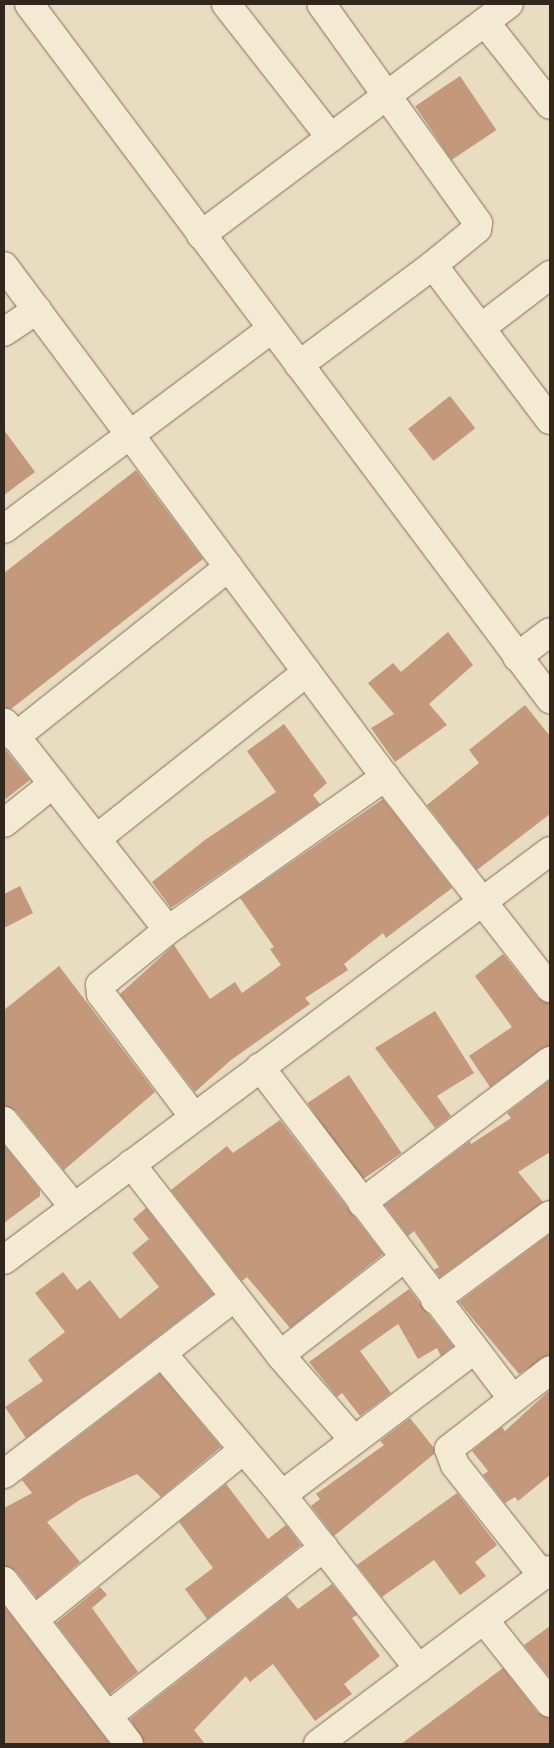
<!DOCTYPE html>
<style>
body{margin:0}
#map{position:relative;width:554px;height:1748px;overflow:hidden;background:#e8dcc1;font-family:Literata,serif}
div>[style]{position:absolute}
.building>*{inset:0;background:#c3987b;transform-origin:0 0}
.roads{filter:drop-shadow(0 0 1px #806e5b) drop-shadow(0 0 1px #806e5b)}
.street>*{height:28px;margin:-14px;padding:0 14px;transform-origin:14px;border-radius:14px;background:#f4ead3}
span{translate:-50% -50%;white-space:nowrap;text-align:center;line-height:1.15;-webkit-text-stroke:5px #f1e7d0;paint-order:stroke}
.frame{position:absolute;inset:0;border:5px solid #31271d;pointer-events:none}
</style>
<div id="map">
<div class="building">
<i style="left:460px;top:76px;width:65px;height:54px;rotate:56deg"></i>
<i style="left:450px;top:396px;width:41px;height:53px;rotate:52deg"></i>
<i style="clip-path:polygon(4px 430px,35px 472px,4px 495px)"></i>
<i style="clip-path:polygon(136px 470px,203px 559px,11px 709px,4px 708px,4px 573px)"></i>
<i style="clip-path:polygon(448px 632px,473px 665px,429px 704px,447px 725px,395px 762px,371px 728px,394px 714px,368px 683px,393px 663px,401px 672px)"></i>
<i style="clip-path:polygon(525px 705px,550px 736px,550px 814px,477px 870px,427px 805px,479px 763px,469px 750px)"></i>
<i style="clip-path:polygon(284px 724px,327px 783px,313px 795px,320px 804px,171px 908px,152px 882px,205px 840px,276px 792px,247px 751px)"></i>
<i style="clip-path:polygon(4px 748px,30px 780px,4px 800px)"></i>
<i style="clip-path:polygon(383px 799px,452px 888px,386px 938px,383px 933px,344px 964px,348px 970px,305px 998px,310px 1004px,231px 1060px,195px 1092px,120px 994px,174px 945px,210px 999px,235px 982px,242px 993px,281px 965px,270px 949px,274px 947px,240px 898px)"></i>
<i style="clip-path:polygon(20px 886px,33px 913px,4px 928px,4px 894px)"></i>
<i style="clip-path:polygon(503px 954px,538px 998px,550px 1003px,550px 1046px,541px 1049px,490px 1087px,469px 1056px,512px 1027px,475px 976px)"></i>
<i style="clip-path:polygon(59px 966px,155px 1092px,64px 1170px,16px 1111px,4px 1106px,4px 1010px)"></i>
<i style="clip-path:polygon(435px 1011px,474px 1073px,437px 1096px,451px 1116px,435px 1128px,375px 1048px)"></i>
<i style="left:349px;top:1075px;width:94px;height:50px;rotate:56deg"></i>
<i style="clip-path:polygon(550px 1080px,550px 1152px,518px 1172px,543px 1202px,440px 1277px,434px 1270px,439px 1267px,414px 1231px,408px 1236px,385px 1205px,470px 1141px,471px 1144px,511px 1118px,507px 1113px)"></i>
<i style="clip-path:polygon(280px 1120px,383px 1254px,290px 1328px,247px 1277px,242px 1281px,171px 1190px,227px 1146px,233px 1153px)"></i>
<i style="clip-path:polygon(4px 1145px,40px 1190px,40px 1196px,4px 1223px)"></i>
<i style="clip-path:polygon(146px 1208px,213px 1294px,26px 1438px,5px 1407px,43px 1381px,28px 1360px,65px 1332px,35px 1293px,63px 1272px,77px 1290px,90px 1280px,120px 1319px,159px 1287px,132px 1253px,149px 1239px,133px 1219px)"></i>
<i style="clip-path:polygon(550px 1234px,550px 1355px,519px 1374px,459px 1302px)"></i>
<i style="clip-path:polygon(409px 1289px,453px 1346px,441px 1356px,437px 1348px,418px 1359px,398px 1324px,360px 1351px,391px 1393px,360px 1416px,342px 1393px,337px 1397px,309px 1362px)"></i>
<i style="clip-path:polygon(160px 1374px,221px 1447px,161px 1497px,137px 1474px,81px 1499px,47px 1522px,80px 1562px,37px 1598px,16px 1571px,4px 1566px,4px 1508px,32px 1493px,22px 1480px)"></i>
<i style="clip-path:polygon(550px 1390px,550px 1475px,518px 1501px,515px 1497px,505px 1503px,483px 1475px,488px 1471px,472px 1451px,502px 1427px,505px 1431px)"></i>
<i style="clip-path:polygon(410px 1418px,434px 1448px,434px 1454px,334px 1536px,311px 1506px,320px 1499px,316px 1494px,384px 1445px,380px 1441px)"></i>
<i style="clip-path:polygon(226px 1484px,268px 1539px,286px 1525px,301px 1545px,207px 1619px,185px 1589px,213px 1568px,179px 1522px)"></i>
<i style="clip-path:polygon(457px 1493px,497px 1545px,475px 1562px,486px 1576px,460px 1595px,434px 1560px,382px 1597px,357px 1565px)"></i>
<i style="clip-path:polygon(332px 1584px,357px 1615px,352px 1618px,380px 1656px,344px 1684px,352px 1694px,315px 1721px,273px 1664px,250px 1682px,246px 1676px,194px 1730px,205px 1744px,144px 1744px,130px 1719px,287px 1596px,298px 1609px)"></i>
<i style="clip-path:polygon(100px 1587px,107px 1595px,92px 1608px,138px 1672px,110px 1694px,56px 1623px)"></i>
<i style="clip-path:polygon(4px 1606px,110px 1744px,4px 1744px)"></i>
<i style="clip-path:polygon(550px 1626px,550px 1678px,524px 1645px)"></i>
<i style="clip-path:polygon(503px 1668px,538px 1713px,550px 1718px,550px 1744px,401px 1744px)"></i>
</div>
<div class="roads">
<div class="street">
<i style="left:29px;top:4px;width:869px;rotate:53.14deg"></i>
<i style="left:226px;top:4px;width:170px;rotate:51.9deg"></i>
<i style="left:485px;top:22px;width:105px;rotate:51.9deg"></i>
<i style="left:201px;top:235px;width:385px;rotate:-36.9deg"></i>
<i style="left:433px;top:265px;width:194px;rotate:53deg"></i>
<i style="left:4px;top:266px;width:637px;rotate:53.29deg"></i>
<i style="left:385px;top:777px;width:268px;rotate:52deg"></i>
<i style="left:482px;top:327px;width:86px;rotate:-37.4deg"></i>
<i style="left:4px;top:332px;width:40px;rotate:-34deg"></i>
<i style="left:299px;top:365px;width:167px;rotate:-36.7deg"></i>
<i style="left:433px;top:265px;width:57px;rotate:-39.3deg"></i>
<i style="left:477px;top:229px;width:6px;rotate:-81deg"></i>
<i style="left:478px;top:223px;width:269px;rotate:-125.6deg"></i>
<i style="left:4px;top:529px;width:334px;rotate:-36.8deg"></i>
<i style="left:517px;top:657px;width:41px;rotate:-37.1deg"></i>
<i style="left:5px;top:723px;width:263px;rotate:51.8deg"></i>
<i style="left:15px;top:737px;width:273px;rotate:-38.5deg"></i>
<i style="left:4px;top:823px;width:63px;rotate:-38.5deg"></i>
<i style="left:96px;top:839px;width:269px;rotate:-38.4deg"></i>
<i style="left:260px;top:1067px;width:416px;rotate:52.7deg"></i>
<i style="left:194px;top:1117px;width:154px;rotate:-127.1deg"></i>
<i style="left:101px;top:994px;width:9px;rotate:-96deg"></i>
<i style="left:100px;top:985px;width:87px;rotate:-39deg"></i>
<i style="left:168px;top:930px;width:266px;rotate:-35.2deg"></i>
<i style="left:4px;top:1121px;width:111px;rotate:50.9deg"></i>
<i style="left:131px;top:1164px;width:242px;rotate:52deg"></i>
<i style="left:280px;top:1355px;width:113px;rotate:49deg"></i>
<i style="left:362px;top:1203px;width:236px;rotate:-37.1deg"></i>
<i style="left:4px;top:1260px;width:682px;rotate:-36.84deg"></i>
<i style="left:435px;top:1300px;width:143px;rotate:-36.5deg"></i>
<i style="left:162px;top:1353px;width:186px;rotate:49.8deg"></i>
<i style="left:282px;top:1495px;width:221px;rotate:51.8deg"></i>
<i style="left:280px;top:1355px;width:157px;rotate:-38deg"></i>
<i style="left:4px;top:1474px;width:291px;rotate:-37.5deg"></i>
<i style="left:282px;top:1495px;width:241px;rotate:-37.1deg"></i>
<i style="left:543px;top:1576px;width:142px;rotate:-128.4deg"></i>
<i style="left:455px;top:1465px;width:17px;rotate:-111deg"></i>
<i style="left:449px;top:1449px;width:128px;rotate:-38deg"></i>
<i style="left:4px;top:1581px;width:205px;rotate:52.5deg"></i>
<i style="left:34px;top:1620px;width:269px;rotate:-39.1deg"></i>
<i style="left:484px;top:1620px;width:106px;rotate:51.5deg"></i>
<i style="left:108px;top:1716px;width:274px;rotate:-38deg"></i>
<i style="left:318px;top:1744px;width:290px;rotate:-36.9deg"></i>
</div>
</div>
<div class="frame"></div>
</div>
